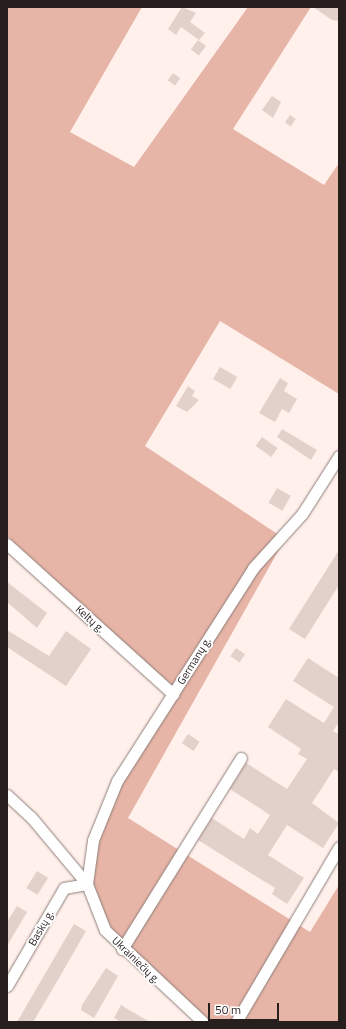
<!DOCTYPE html>
<meta charset="utf-8">
<style>
body{margin:0}
#map{position:relative;width:346px;height:1029px;overflow:hidden;background:#fff0eb;font-family:"Titillium Web",sans-serif}
div>[style]{position:absolute}
.green>*{inset:0;background:#e7b5a7}
.building>*{inset:0;background:#e2d0ca;transform-origin:0 0}
.roads{filter:drop-shadow(0 0 1px #8d7d78) drop-shadow(0 0 1px #8d7d78)}
.minor>*{height:11px;margin:-5.5px;padding:0 5.5px;transform-origin:5.5px;border-radius:5.5px;background:#fff}
span{translate:-50% -50%;white-space:nowrap;text-align:center;line-height:1.15;-webkit-text-stroke:3.5px #fff;paint-order:stroke}
.street-label{font-size:11px;color:#261f1e}
.frame{position:absolute;inset:0;border:8px solid #261f1e;pointer-events:none}
.scale{position:absolute;left:208px;top:1003px;width:71px;height:18px;box-sizing:border-box;border:2px solid #261f1e;border-top:0;padding-left:5px;font-size:12px;line-height:14px;white-space:nowrap;color:#261f1e;-webkit-text-stroke:3px #fff;paint-order:stroke}
</style>
<div id="map">
<div class="green">
<i style="clip-path:polygon(7px 7px,142px 7px,70px 132px,134px 167px,248px 7px,311px 7px,233px 129px,324px 185px,339px 163px,339px 394px,220px 321px,145px 446px,285px 539px,128px 818px,310px 932px,339px 885px,339px 1022px,210px 1022px,114px 934px,102px 918px,92px 885px,94px 853px,107px 812px,171px 686px,7px 536px)"></i>
</div>
<div class="building">
<i style="clip-path:polygon(182px 7px,196px 13px,190px 22px,205px 33px,199px 40px,181px 27px,176px 35px,168px 29px)"></i>
<i style="clip-path:polygon(313px 7px,339px 7px,339px 21px,332px 20px)"></i>
<i style="left:198px;top:40px;width:10px;height:12px;rotate:37deg"></i>
<i style="left:173px;top:73px;width:9px;height:9px;rotate:36deg"></i>
<i style="clip-path:polygon(272px 96px,281px 102px,273px 118px,262px 110px)"></i>
<i style="left:290px;top:115px;width:7px;height:9px;rotate:34deg"></i>
<i style="left:220px;top:367px;width:20px;height:14px;rotate:30deg"></i>
<i style="clip-path:polygon(280px 378px,288px 383px,284px 391px,297px 399px,289px 413px,282px 409px,275px 422px,259px 413px)"></i>
<i style="clip-path:polygon(188px 386px,195px 391px,192px 396px,199px 400px,187px 412px,176px 406px)"></i>
<i style="clip-path:polygon(282px 429px,317px 450px,311px 460px,277px 437px)"></i>
<i style="left:262px;top:437px;width:19px;height:11px;rotate:35deg"></i>
<i style="left:277px;top:488px;width:16px;height:17px;rotate:30deg"></i>
<i style="clip-path:polygon(339px 550px,339px 585px,305px 639px,289px 629px)"></i>
<i style="clip-path:polygon(7px 582px,47px 613px,37px 628px,7px 602px)"></i>
<i style="clip-path:polygon(7px 630px,49px 656px,66px 631px,91px 649px,66px 686px,7px 647px)"></i>
<i style="left:236px;top:648px;width:11px;height:10px;rotate:34deg"></i>
<i style="clip-path:polygon(308px 658px,339px 678px,339px 722px,333px 731px,339px 734px,339px 772px,334px 769px,312px 803px,339px 823px,323px 848px,287px 825px,268px 855px,304px 878px,287px 904px,272px 894px,275px 888px,198px 840px,212px 818px,244px 839px,250px 828px,258px 834px,270px 815px,230px 789px,246px 763px,287px 789px,307px 759px,298px 754px,301px 749px,268px 727px,286px 699px,324px 723px,334px 707px,293px 681px)"></i>
<i style="left:188px;top:734px;width:14px;height:11px;rotate:34deg"></i>
<i style="left:37px;top:871px;width:13px;height:20px;rotate:32deg"></i>
<i style="clip-path:polygon(17px 906px,27px 912px,7px 946px,7px 922px)"></i>
<i style="clip-path:polygon(74px 924px,86px 931px,48px 997px,33px 1022px,17px 1022px)"></i>
<i style="clip-path:polygon(106px 968px,118px 976px,94px 1018px,81px 1010px,82px 1005px)"></i>
<i style="clip-path:polygon(121px 1005px,129px 1010px,150px 1022px,121px 1022px,114px 1018px)"></i>
</div>
<div class="roads">
<div class="minor">
<i style="left:7px;top:544px;width:224px;rotate:42.1deg"></i>
<i style="left:7px;top:795px;width:33px;rotate:43deg"></i>
<i style="left:31px;top:817px;width:87px;rotate:50.1deg"></i>
<i style="left:87px;top:884px;width:49px;rotate:68.6deg"></i>
<i style="left:105px;top:930px;width:134px;rotate:43.2deg"></i>
<i style="left:87px;top:884px;width:44px;rotate:-82.2deg"></i>
<i style="left:93px;top:840px;width:64px;rotate:-67.9deg"></i>
<i style="left:117px;top:781px;width:253px;rotate:-57.4deg"></i>
<i style="left:253px;top:568px;width:73px;rotate:-47.8deg"></i>
<i style="left:302px;top:514px;width:69px;rotate:-57.5deg"></i>
<i style="left:122px;top:949px;width:225px;rotate:-58.1deg"></i>
<i style="left:7px;top:986px;width:113px;rotate:-59.8deg"></i>
<i style="left:64px;top:888px;width:23px;rotate:-10deg"></i>
<i style="left:236px;top:1022px;width:203px;rotate:-59.5deg"></i>
</div>
</div>
<div class="street-label">
<span style="left:90px;top:619px;rotate:42deg">Keltų g.</span>
<span style="left:194px;top:661px;rotate:-58deg">Germanų g.</span>
<span style="left:41px;top:928px;rotate:-60deg">Baskų g.</span>
<span style="left:136px;top:960px;rotate:44deg">Ukrainiečių g.</span>
</div>
<div class="frame"></div>
<div class="scale">50 m</div>
</div>
